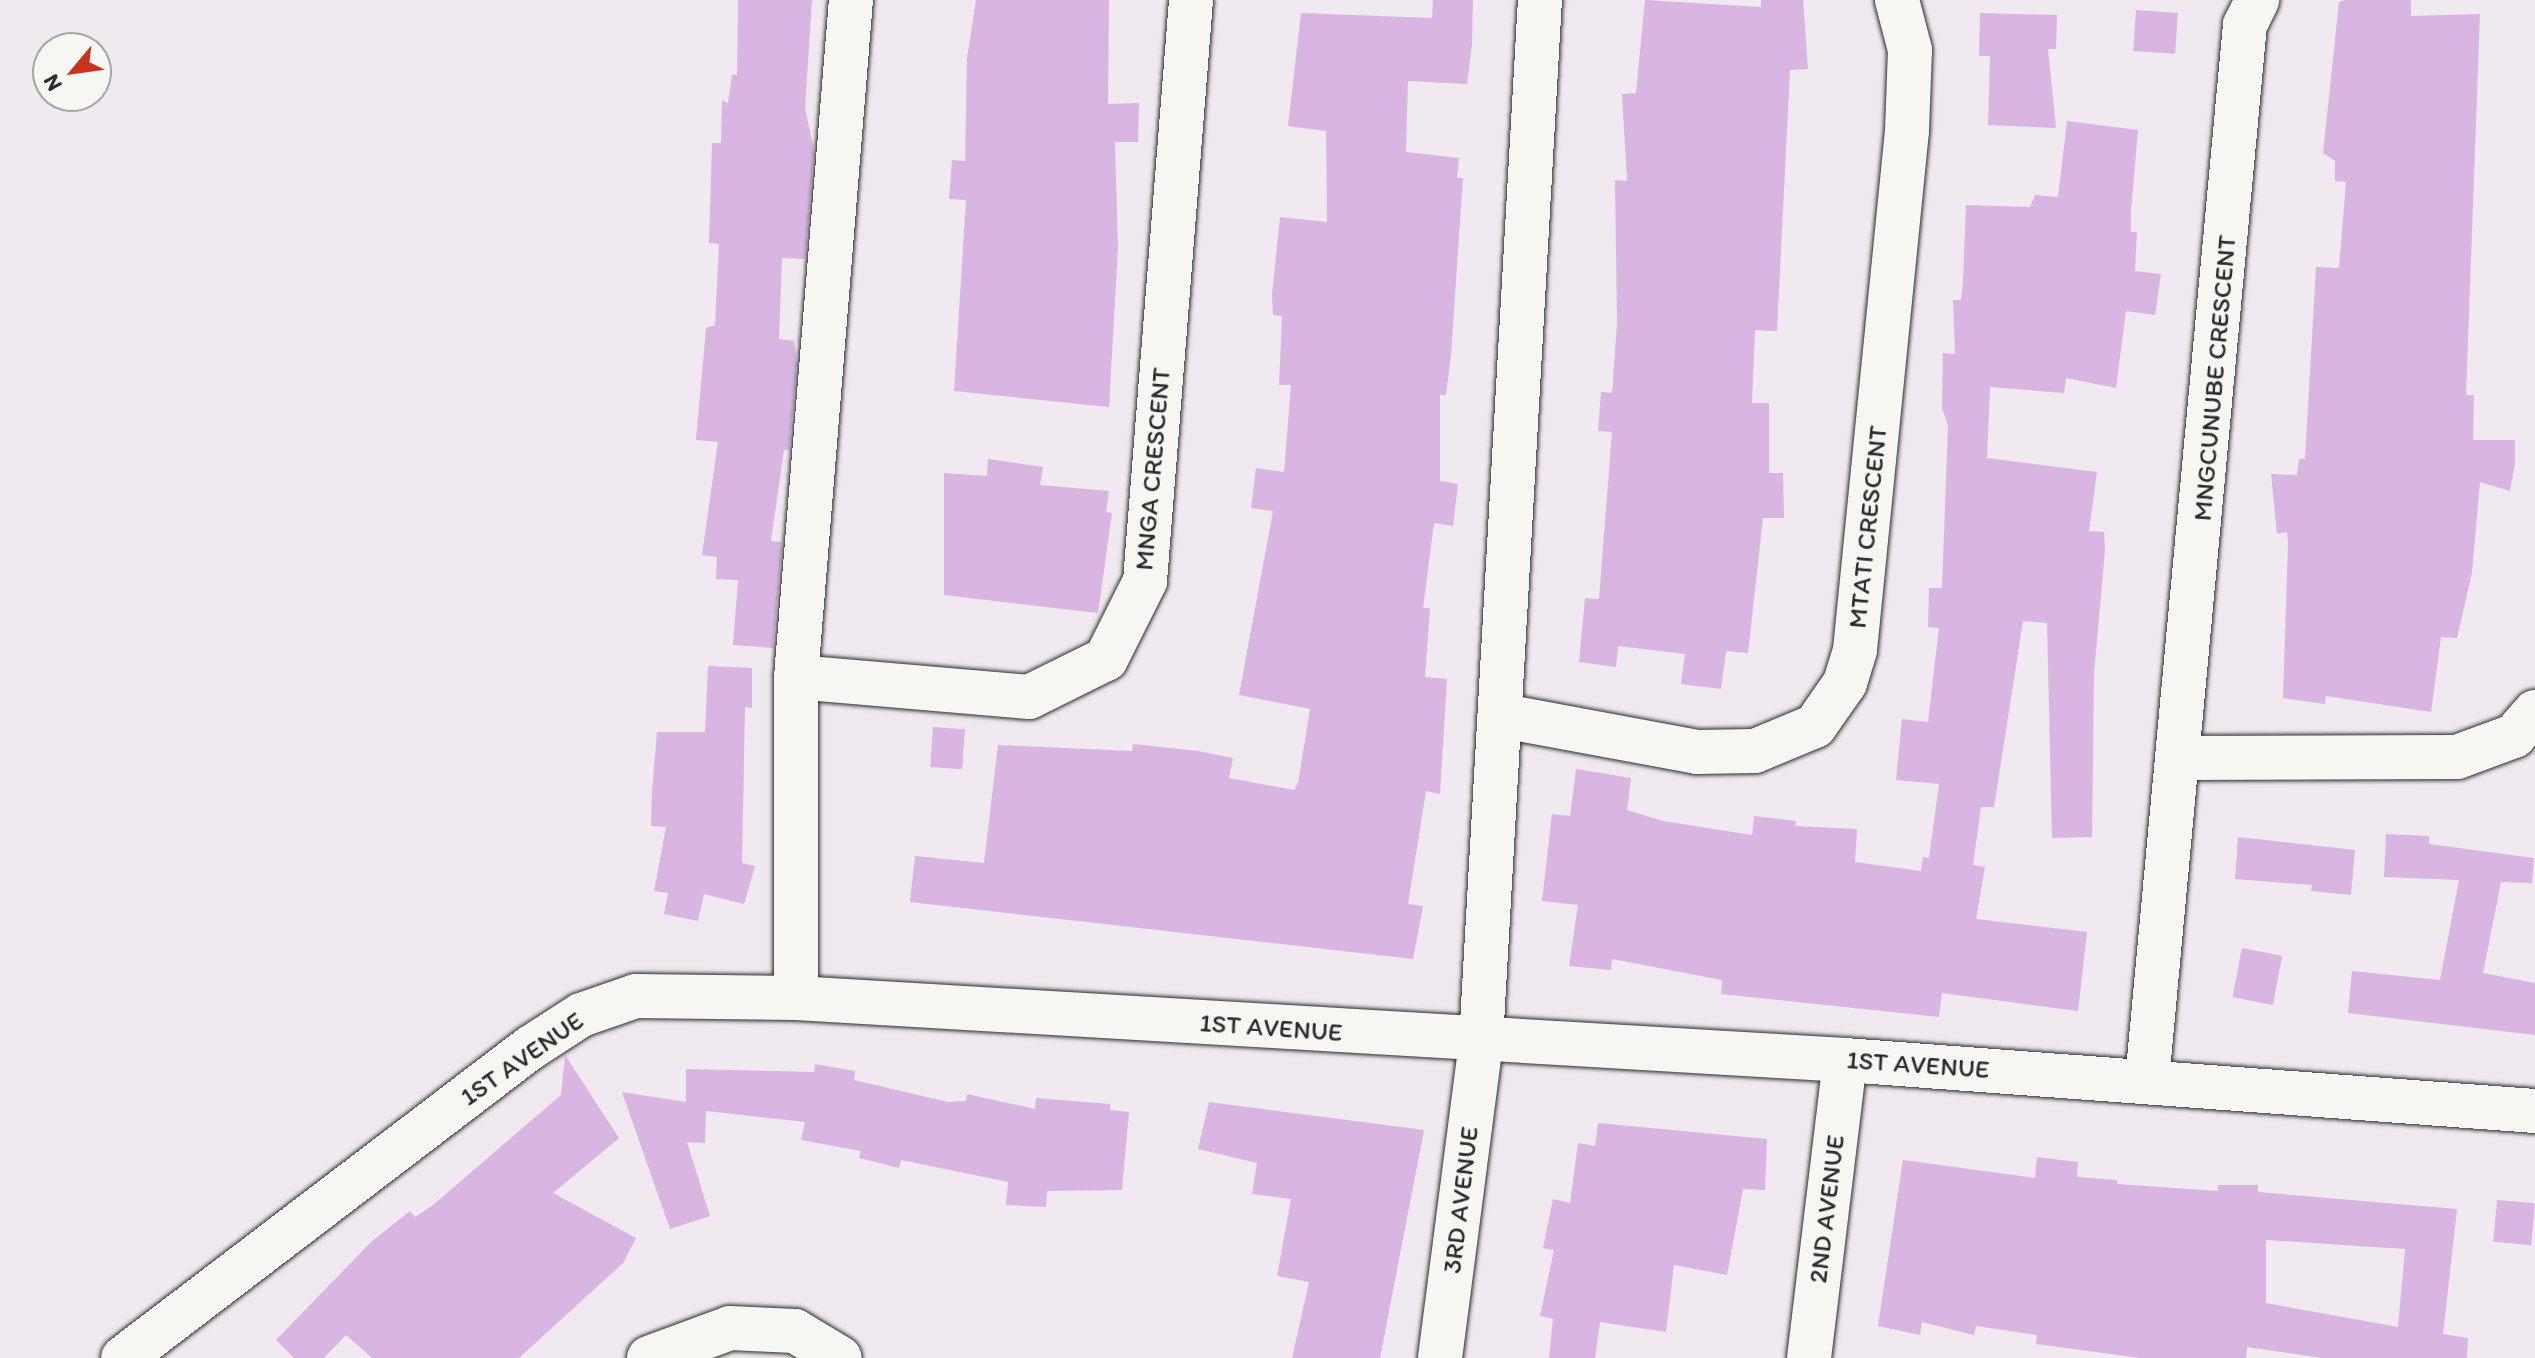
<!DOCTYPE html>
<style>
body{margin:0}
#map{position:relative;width:2535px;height:1358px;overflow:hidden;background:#f0e9ef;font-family:Itim,sans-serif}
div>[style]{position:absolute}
.building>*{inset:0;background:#d8b6e1;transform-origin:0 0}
.roads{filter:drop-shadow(0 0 2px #2b2b2b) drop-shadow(0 0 2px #2b2b2b)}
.street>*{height:44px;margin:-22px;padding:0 22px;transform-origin:22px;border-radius:22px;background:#f6f6f2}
span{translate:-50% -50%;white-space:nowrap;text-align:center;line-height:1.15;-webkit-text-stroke:6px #f6f6f2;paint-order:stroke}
.street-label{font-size:26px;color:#2b2b2b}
.north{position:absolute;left:32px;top:32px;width:80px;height:80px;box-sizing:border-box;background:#f6f6f2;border:2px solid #a5a5a2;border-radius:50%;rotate:241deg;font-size:22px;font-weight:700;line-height:32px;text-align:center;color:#2b2b2b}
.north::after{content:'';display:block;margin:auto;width:28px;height:36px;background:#c8321e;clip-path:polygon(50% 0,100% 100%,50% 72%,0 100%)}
</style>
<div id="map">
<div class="building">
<i style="clip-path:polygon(738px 0,812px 0,805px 108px,814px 150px,805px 259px,782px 258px,779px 339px,794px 341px,797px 362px,789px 450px,784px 450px,771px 541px,782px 542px,773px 648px,733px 645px,738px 580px,716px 579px,717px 557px,702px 555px,718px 442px,696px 440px,706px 328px,715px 325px,719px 244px,709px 243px,712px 143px,721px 143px,722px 100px,728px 103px,732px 75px,737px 75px)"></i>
<i style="clip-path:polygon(976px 0,1109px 0,1108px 104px,1139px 103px,1138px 142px,1115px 142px,1118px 248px,1109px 407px,954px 391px,966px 200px,949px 199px,952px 160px,965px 161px,967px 58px)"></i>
<i style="clip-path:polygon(1433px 0,1473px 0,1472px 45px,1467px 84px,1408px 81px,1406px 152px,1459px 158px,1457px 178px,1463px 178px,1451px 355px,1446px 395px,1440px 395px,1440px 481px,1458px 484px,1453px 526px,1434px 523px,1423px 608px,1430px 608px,1425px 677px,1447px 679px,1440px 794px,1426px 791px,1408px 904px,1423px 906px,1413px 959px,910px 902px,915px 856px,984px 863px,998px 745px,1132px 751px,1133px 744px,1198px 751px,1233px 758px,1229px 778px,1294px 790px,1298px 783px,1310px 709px,1239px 695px,1273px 511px,1251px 508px,1256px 468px,1284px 472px,1291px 385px,1279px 385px,1282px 316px,1273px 315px,1272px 295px,1280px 217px,1327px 222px,1326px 131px,1288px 126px,1301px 13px,1432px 18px)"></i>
<i style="clip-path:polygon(1645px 0,1761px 7px,1761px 0,1803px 0,1808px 69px,1790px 70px,1777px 331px,1755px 330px,1752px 403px,1769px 403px,1769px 473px,1783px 473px,1784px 518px,1763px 518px,1748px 653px,1726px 651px,1721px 689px,1681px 684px,1685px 654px,1618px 646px,1616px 667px,1579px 662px,1585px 598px,1599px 599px,1612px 432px,1598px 431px,1601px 392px,1612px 393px,1617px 323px,1615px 180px,1627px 181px,1622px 94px,1636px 93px)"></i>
<i style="clip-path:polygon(2345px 0,2411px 0,2411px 16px,2480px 14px,2466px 395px,2474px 395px,2473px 440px,2515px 440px,2515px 463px,2510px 491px,2480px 482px,2472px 572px,2457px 638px,2441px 637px,2431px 712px,2326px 696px,2325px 704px,2283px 698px,2288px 543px,2287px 532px,2277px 534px,2271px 474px,2297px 475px,2299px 459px,2305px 459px,2316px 267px,2339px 268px,2346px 182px,2335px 181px,2335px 161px,2323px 153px,2339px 2px)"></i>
<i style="left:2136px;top:10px;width:42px;height:41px;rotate:4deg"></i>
<i style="clip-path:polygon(1980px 13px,2057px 15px,2056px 49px,2048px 49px,2056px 128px,1988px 125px,1990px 56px,1979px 56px)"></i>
<i style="clip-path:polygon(2067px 121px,2138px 130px,2131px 211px,2131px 232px,2137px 232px,2135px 271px,2161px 274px,2155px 315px,2126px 311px,2116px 388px,2066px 378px,2064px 393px,1990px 387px,1987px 458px,2097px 472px,2089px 531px,2104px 532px,2105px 550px,2094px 674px,2092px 837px,2052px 838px,2047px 623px,2023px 621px,1994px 807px,1981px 807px,1973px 865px,1985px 867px,1976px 919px,2087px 932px,2078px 1011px,1942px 993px,1939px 1017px,1721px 994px,1722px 980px,1612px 959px,1611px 970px,1569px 966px,1578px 905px,1542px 901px,1552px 814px,1570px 816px,1576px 769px,1631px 778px,1627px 810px,1663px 821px,1752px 835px,1754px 816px,1796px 821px,1795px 826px,1857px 829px,1855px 862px,1921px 871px,1923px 857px,1929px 858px,1939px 784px,1896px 780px,1902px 719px,1928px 722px,1939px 628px,1928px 627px,1929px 588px,1942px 588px,1948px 425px,1942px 408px,1943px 353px,1955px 354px,1953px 300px,1961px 300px,1963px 282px,1966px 205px,2030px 207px,2035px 195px,2058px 197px)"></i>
<i style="clip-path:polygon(988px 459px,1043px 467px,1040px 485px,1109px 491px,1106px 512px,1112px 513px,1098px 613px,944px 595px,944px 473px,987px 476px)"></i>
<i style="clip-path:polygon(708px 666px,752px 668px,752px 708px,745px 707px,742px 863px,755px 866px,744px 904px,704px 894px,698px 921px,664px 914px,668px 893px,654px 891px,666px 827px,651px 826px,652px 791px,657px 732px,705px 732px)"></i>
<i style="left:933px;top:727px;width:32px;height:40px;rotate:4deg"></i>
<i style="clip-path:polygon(2386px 834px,2429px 836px,2429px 844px,2534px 858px,2532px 883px,2501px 882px,2483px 973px,2535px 983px,2535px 1035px,2348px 1013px,2352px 971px,2440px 980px,2459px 880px,2384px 877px)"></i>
<i style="clip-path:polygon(2238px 837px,2355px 850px,2351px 895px,2311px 891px,2312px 885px,2235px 879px)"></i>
<i style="left:2242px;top:948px;width:41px;height:50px;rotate:11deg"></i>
<i style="clip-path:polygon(565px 1055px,619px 1138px,553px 1193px,636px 1238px,623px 1263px,519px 1358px,372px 1358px,346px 1335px,324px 1358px,294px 1358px,276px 1340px,371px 1242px,410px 1211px,415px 1217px,433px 1205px,561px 1095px)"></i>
<i style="clip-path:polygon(815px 1064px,855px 1071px,854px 1080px,948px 1102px,966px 1101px,967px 1094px,1035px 1109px,1036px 1098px,1110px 1104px,1110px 1110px,1129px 1112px,1122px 1190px,1047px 1191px,1046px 1207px,1006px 1205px,1008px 1182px,901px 1160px,899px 1168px,859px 1158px,861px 1151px,801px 1140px,805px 1122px,706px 1111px,705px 1143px,687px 1142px,710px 1216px,670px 1229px,622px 1092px,686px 1102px,686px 1069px,814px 1072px)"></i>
<i style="clip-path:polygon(1209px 1102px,1424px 1130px,1380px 1358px,1292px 1358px,1309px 1282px,1277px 1276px,1291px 1199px,1252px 1194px,1257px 1163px,1198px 1149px)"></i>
<i style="clip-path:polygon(1598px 1123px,1767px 1139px,1765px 1190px,1743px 1189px,1727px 1275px,1674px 1265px,1666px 1332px,1600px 1322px,1595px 1358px,1549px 1358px,1553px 1319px,1540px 1316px,1554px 1250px,1543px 1248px,1553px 1199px,1570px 1203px,1578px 1143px,1595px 1146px)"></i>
<i style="clip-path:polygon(evenodd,2037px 1157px,2078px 1162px,2077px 1177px,2117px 1180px,2117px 1184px,2218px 1191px,2218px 1185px,2258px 1185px,2258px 1192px,2457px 1209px,2443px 1334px,2468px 1338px,2467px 1358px,2322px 1358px,2247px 1347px,2246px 1358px,2140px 1358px,2036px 1344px,2037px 1335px,1976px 1326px,1974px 1335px,1922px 1322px,1920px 1335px,1878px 1326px,1903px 1160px,2035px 1178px,2037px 1157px,2266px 1240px,2405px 1249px,2398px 1327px,2266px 1303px,2266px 1240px)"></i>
<i style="left:2497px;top:1200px;width:38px;height:42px;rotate:5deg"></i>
</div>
<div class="roads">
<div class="street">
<i style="left:796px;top:677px;width:234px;rotate:4.9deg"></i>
<i style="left:1029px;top:697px;width:86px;rotate:-26.3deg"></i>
<i style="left:1106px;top:659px;width:87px;rotate:-63.4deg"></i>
<i style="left:1145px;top:581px;width:583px;rotate:-85.47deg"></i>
<i style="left:1503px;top:716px;width:197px;rotate:10.5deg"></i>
<i style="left:1697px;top:752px;width:58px;rotate:-1deg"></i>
<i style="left:1755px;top:751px;width:65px;rotate:-22.6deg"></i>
<i style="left:1815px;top:726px;width:52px;rotate:-55.1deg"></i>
<i style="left:1845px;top:683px;width:34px;rotate:-73deg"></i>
<i style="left:1855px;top:650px;width:522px;rotate:-84.28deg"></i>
<i style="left:1907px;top:131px;width:81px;rotate:-87.9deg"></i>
<i style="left:1910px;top:50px;width:52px;rotate:-104.6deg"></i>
<i style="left:2180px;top:758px;width:277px;rotate:-0.2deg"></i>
<i style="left:2457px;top:757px;width:61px;rotate:-20.2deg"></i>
<i style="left:2514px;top:736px;width:32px;rotate:-49deg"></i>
<i style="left:796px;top:998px;width:321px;rotate:-90deg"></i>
<i style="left:796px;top:677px;width:679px;rotate:-85.36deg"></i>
<i style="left:2147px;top:1081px;width:1061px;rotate:-84.7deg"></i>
<i style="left:2245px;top:25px;width:28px;rotate:-64deg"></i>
<i style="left:123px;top:1358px;width:512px;rotate:-37.3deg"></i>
<i style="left:530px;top:1048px;width:61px;rotate:-32.9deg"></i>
<i style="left:581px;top:1015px;width:58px;rotate:-19.1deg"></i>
<i style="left:636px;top:996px;width:160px;rotate:0.7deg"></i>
<i style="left:796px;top:998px;width:1051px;rotate:3.38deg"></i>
<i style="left:1845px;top:1060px;width:692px;rotate:4.23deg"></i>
<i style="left:649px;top:1358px;width:86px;rotate:-20.3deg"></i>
<i style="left:730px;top:1328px;width:65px;rotate:2.6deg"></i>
<i style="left:795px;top:1331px;width:52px;rotate:31deg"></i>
<i style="left:1440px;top:1358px;width:320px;rotate:-82.6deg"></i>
<i style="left:1481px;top:1041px;width:1043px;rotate:-86.76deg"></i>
<i style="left:1809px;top:1358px;width:300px;rotate:-83.1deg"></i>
</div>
</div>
<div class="street-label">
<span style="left:2215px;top:378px;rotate:-85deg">MNGCUNUBE CRESCENT</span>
<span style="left:1153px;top:469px;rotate:-85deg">MNGA CRESCENT</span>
<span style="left:1868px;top:527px;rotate:-84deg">MTATI CRESCENT</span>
<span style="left:1271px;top:1028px;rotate:4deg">1ST AVENUE</span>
<span style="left:522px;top:1059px;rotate:-35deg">1ST AVENUE</span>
<span style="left:1918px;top:1065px;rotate:4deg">1ST AVENUE</span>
<span style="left:1461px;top:1200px;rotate:-83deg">3RD AVENUE</span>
<span style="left:1827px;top:1209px;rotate:-83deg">2ND AVENUE</span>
</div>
<div class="north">N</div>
</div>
